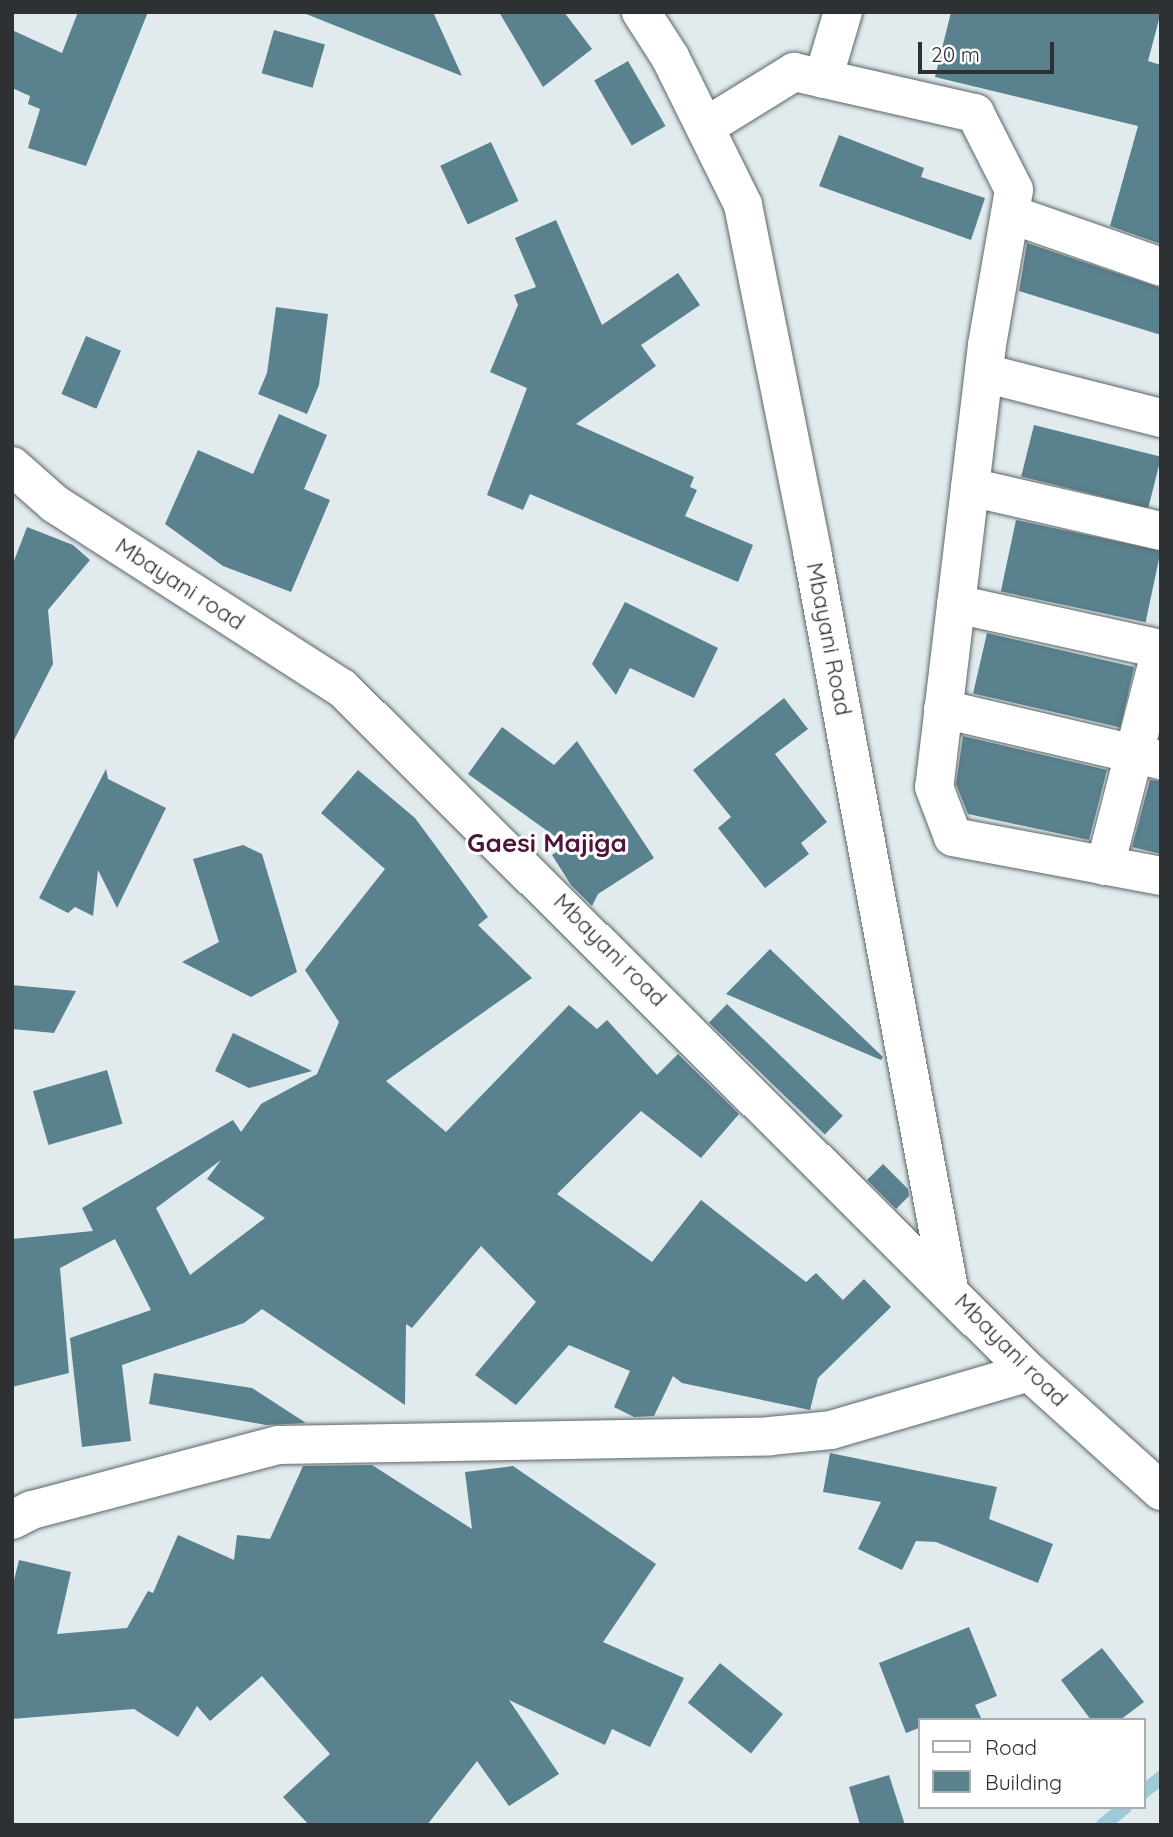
<!DOCTYPE html>
<style>
body{margin:0}
#map{position:relative;width:1173px;height:1837px;overflow:hidden;background:#e1ebee;font-family:Quicksand,sans-serif}
div>[style]{position:absolute}
.stream>*{height:14px;margin:-7px;padding:0 7px;transform-origin:7px;border-radius:7px;background:#9ec9d7}
.building>*{inset:0;background:#59818e;transform-origin:0 0}
.roads{filter:drop-shadow(0 0 2px #5d6668) drop-shadow(0 0 2px #5d6668)}
.street>*{height:38px;margin:-19px;padding:0 19px;transform-origin:19px;border-radius:19px;background:#fff}
.secondary>*{height:38px;margin:-19px;padding:0 19px;transform-origin:19px;border-radius:19px;background:#fff}
span{translate:-50% -50%;white-space:nowrap;text-align:center;line-height:1.15;-webkit-text-stroke:6px #fff;paint-order:stroke}
.street-label{font-size:23px;color:#2e3133}
.quarter-label{font-size:26px;color:#4d143c;font-weight:700}
.frame{position:absolute;inset:0;border:14px solid #2e3133;pointer-events:none}
.legend{position:absolute;left:918px;top:1718px;width:228px;height:91px;box-sizing:border-box;background:#fff;border:2px solid #abadad;margin:0;padding:9px 12px;list-style:none;font-size:21px;color:#2e3133}
.legend li{display:flex;align-items:center;gap:14px;height:35px}
.legend b{width:35px;border:2px solid #abadad}
.scale{position:absolute;left:918px;top:42px;width:136px;height:32px;box-sizing:border-box;border:4px solid #2e3133;border-top:0;padding-left:9px;font-size:21px;line-height:24px;white-space:nowrap;color:#2e3133;-webkit-text-stroke:5px #fff;paint-order:stroke}
</style>
<div id="map">
<div class="stream">
<i style="left:1143px;top:1792px;width:23px;rotate:-38deg"></i>
<i style="left:1103px;top:1825px;width:28px;rotate:-39deg"></i>
</div>
<div class="building">
<i style="clip-path:polygon(78px 12px,148px 12px,86px 166px,28px 148px,40px 109px,28px 104px,30px 96px,12px 88px,12px 30px,62px 53px)"></i>
<i style="clip-path:polygon(306px 12px,433px 12px,462px 76px,306px 14px)"></i>
<i style="clip-path:polygon(499px 12px,564px 12px,592px 49px,543px 87px)"></i>
<i style="clip-path:polygon(951px 12px,1161px 12px,1148px 61px,1161px 65px,1161px 244px,1110px 226px,1138px 126px,935px 77px)"></i>
<i style="left:274px;top:30px;width:53px;height:45px;rotate:16deg"></i>
<i style="left:628px;top:61px;width:75px;height:39px;rotate:60deg"></i>
<i style="clip-path:polygon(839px 135px,924px 168px,921px 177px,985px 198px,971px 240px,819px 186px)"></i>
<i style="left:491px;top:142px;width:65px;height:56px;rotate:65deg"></i>
<i style="clip-path:polygon(556px 220px,602px 325px,678px 273px,700px 305px,641px 345px,656px 366px,576px 424px,694px 477px,690px 487px,697px 490px,685px 516px,753px 545px,738px 582px,530px 494px,523px 510px,487px 495px,527px 388px,490px 372px,518px 305px,514px 295px,536px 287px,515px 238px)"></i>
<i style="clip-path:polygon(1027px 243px,1161px 288px,1161px 335px,1019px 291px)"></i>
<i style="clip-path:polygon(276px 307px,328px 314px,319px 385px,307px 414px,258px 394px,267px 373px)"></i>
<i style="left:86px;top:336px;width:38px;height:63px;rotate:23deg"></i>
<i style="clip-path:polygon(279px 414px,327px 435px,304px 489px,330px 500px,291px 592px,223px 566px,165px 524px,198px 450px,253px 474px)"></i>
<i style="left:1034px;top:425px;width:131px;height:53px;rotate:14deg"></i>
<i style="left:1016px;top:520px;width:148px;height:73px;rotate:12deg"></i>
<i style="clip-path:polygon(27px 527px,73px 545px,90px 560px,48px 610px,53px 664px,12px 744px,12px 566px)"></i>
<i style="clip-path:polygon(625px 602px,718px 648px,694px 698px,630px 668px,616px 695px,592px 664px)"></i>
<i style="left:987px;top:633px;width:151px;height:62px;rotate:13deg"></i>
<i style="clip-path:polygon(784px 698px,808px 729px,775px 754px,827px 822px,801px 843px,809px 854px,765px 888px,718px 828px,731px 817px,693px 770px)"></i>
<i style="clip-path:polygon(502px 727px,554px 765px,577px 741px,654px 858px,598px 894px,592px 906px,571px 885px,552px 855px,567px 845px,468px 774px)"></i>
<i style="clip-path:polygon(963px 736px,1107px 770px,1089px 840px,968px 814px,956px 784px)"></i>
<i style="clip-path:polygon(106px 769px,108px 779px,166px 808px,117px 908px,98px 870px,93px 916px,75px 907px,68px 913px,39px 898px)"></i>
<i style="clip-path:polygon(evenodd,358px 770px,415px 818px,488px 917px,478px 925px,532px 978px,386px 1081px,446px 1132px,569px 1005px,597px 1029px,607px 1020px,657px 1075px,678px 1054px,739px 1114px,701px 1158px,641px 1111px,557px 1194px,652px 1262px,701px 1200px,806px 1282px,816px 1273px,843px 1300px,864px 1279px,891px 1307px,818px 1378px,810px 1410px,682px 1383px,673px 1376px,654px 1416px,634px 1417px,614px 1407px,630px 1371px,569px 1345px,516px 1405px,475px 1375px,536px 1302px,481px 1246px,412px 1328px,406px 1324px,405px 1405px,262px 1309px,244px 1323px,122px 1365px,131px 1441px,82px 1447px,70px 1338px,151px 1310px,115px 1239px,60px 1268px,69px 1373px,12px 1387px,12px 1239px,93px 1231px,82px 1208px,233px 1120px,241px 1132px,261px 1104px,317px 1074px,339px 1022px,305px 970px,385px 869px,321px 813px,358px 770px,221px 1160px,207px 1179px,265px 1218px,190px 1275px,156px 1208px,221px 1160px)"></i>
<i style="clip-path:polygon(1150px 780px,1161px 781px,1161px 854px,1132px 847px)"></i>
<i style="clip-path:polygon(243px 845px,262px 854px,297px 972px,251px 997px,182px 962px,219px 942px,193px 859px)"></i>
<i style="clip-path:polygon(770px 949px,883px 1057px,881px 1060px,726px 994px)"></i>
<i style="clip-path:polygon(12px 985px,76px 991px,54px 1033px,12px 1029px)"></i>
<i style="left:727px;top:1004px;width:161px;height:26px;rotate:44deg"></i>
<i style="clip-path:polygon(233px 1033px,312px 1071px,249px 1088px,215px 1071px)"></i>
<i style="left:107px;top:1070px;width:56px;height:77px;rotate:74deg"></i>
<i style="clip-path:polygon(883px 1164px,908px 1189px,909px 1196px,896px 1209px,867px 1180px)"></i>
<i style="clip-path:polygon(154px 1373px,252px 1388px,306px 1423px,266px 1425px,149px 1404px)"></i>
<i style="clip-path:polygon(830px 1453px,997px 1487px,989px 1519px,1053px 1544px,1038px 1583px,936px 1542px,916px 1541px,902px 1570px,858px 1549px,881px 1502px,823px 1492px)"></i>
<i style="clip-path:polygon(372px 1465px,472px 1529px,465px 1472px,513px 1466px,656px 1564px,603px 1642px,684px 1678px,650px 1747px,612px 1729px,605px 1745px,509px 1700px,559px 1774px,509px 1806px,477px 1761px,427px 1825px,309px 1825px,283px 1797px,330px 1754px,262px 1676px,210px 1721px,197px 1706px,178px 1737px,134px 1709px,12px 1719px,12px 1588px,19px 1560px,71px 1572px,57px 1634px,127px 1628px,148px 1591px,153px 1593px,178px 1535px,234px 1560px,237px 1535px,270px 1539px,303px 1466px)"></i>
<i style="clip-path:polygon(969px 1627px,997px 1696px,975px 1705px,982px 1720px,919px 1720px,919px 1728px,906px 1733px,879px 1663px)"></i>
<i style="clip-path:polygon(1102px 1648px,1144px 1702px,1120px 1720px,1091px 1720px,1061px 1680px)"></i>
<i style="left:720px;top:1663px;width:81px;height:51px;rotate:39deg"></i>
<i style="clip-path:polygon(889px 1775px,905px 1825px,860px 1825px,849px 1787px)"></i>
</div>
<div class="roads">
<div class="street">
<i style="left:641px;top:12px;width:54px;rotate:57.2deg"></i>
<i style="left:670px;top:57px;width:165px;rotate:63.7deg"></i>
<i style="left:743px;top:205px;width:353px;rotate:78.7deg"></i>
<i style="left:812px;top:551px;width:751px;rotate:79.48deg"></i>
<i style="left:823px;top:79px;width:70px;rotate:-73.4deg"></i>
<i style="left:705px;top:127px;width:105px;rotate:-31.7deg"></i>
<i style="left:794px;top:72px;width:186px;rotate:12.8deg"></i>
<i style="left:975px;top:113px;width:86px;rotate:63.1deg"></i>
<i style="left:1014px;top:190px;width:157px;rotate:99.9deg"></i>
<i style="left:987px;top:345px;width:445px;rotate:96.8deg"></i>
<i style="left:934px;top:787px;width:53px;rotate:69.2deg"></i>
<i style="left:953px;top:837px;width:212px;rotate:10.6deg"></i>
<i style="left:1010px;top:214px;width:160px;rotate:19.3deg"></i>
<i style="left:984px;top:373px;width:183px;rotate:14.3deg"></i>
<i style="left:12px;top:466px;width:57px;rotate:41.5deg"></i>
<i style="left:55px;top:504px;width:341px;rotate:32.7deg"></i>
<i style="left:342px;top:688px;width:969px;rotate:44.87deg"></i>
<i style="left:970px;top:487px;width:196px;rotate:13deg"></i>
<i style="left:956px;top:604px;width:210px;rotate:12.4deg"></i>
<i style="left:943px;top:709px;width:224px;rotate:13.2deg"></i>
<i style="left:1105px;top:866px;width:223px;rotate:-75.5deg"></i>
</div>
<div class="secondary">
<i style="left:12px;top:1520px;width:22px;rotate:-27deg"></i>
<i style="left:32px;top:1510px;width:254px;rotate:-14.8deg"></i>
<i style="left:278px;top:1445px;width:492px;rotate:-1deg"></i>
<i style="left:770px;top:1436px;width:61px;rotate:-5.6deg"></i>
<i style="left:831px;top:1430px;width:206px;rotate:-16.3deg"></i>
<i style="left:1029px;top:1372px;width:178px;rotate:42deg"></i>
</div>
</div>
<div class="street-label">
<span style="left:180px;top:584px;rotate:33deg">Mbayani road</span>
<span style="left:829px;top:639px;rotate:79deg">Mbayani Road</span>
<span style="left:610px;top:950px;rotate:45deg">Mbayani road</span>
<span style="left:1011px;top:1350px;rotate:45deg">Mbayani road</span>
</div>
<div class="quarter-label">
<span style="left:547px;top:843px">Gaesi Majiga</span>
</div>
<div class="frame"></div>
<ul class="legend">
<li><b style="height:9px;background:#fff"></b>Road</li>
<li><b style="height:19px;background:#59818e"></b>Building</li>
</ul>
<div class="scale">20 m</div>
</div>
